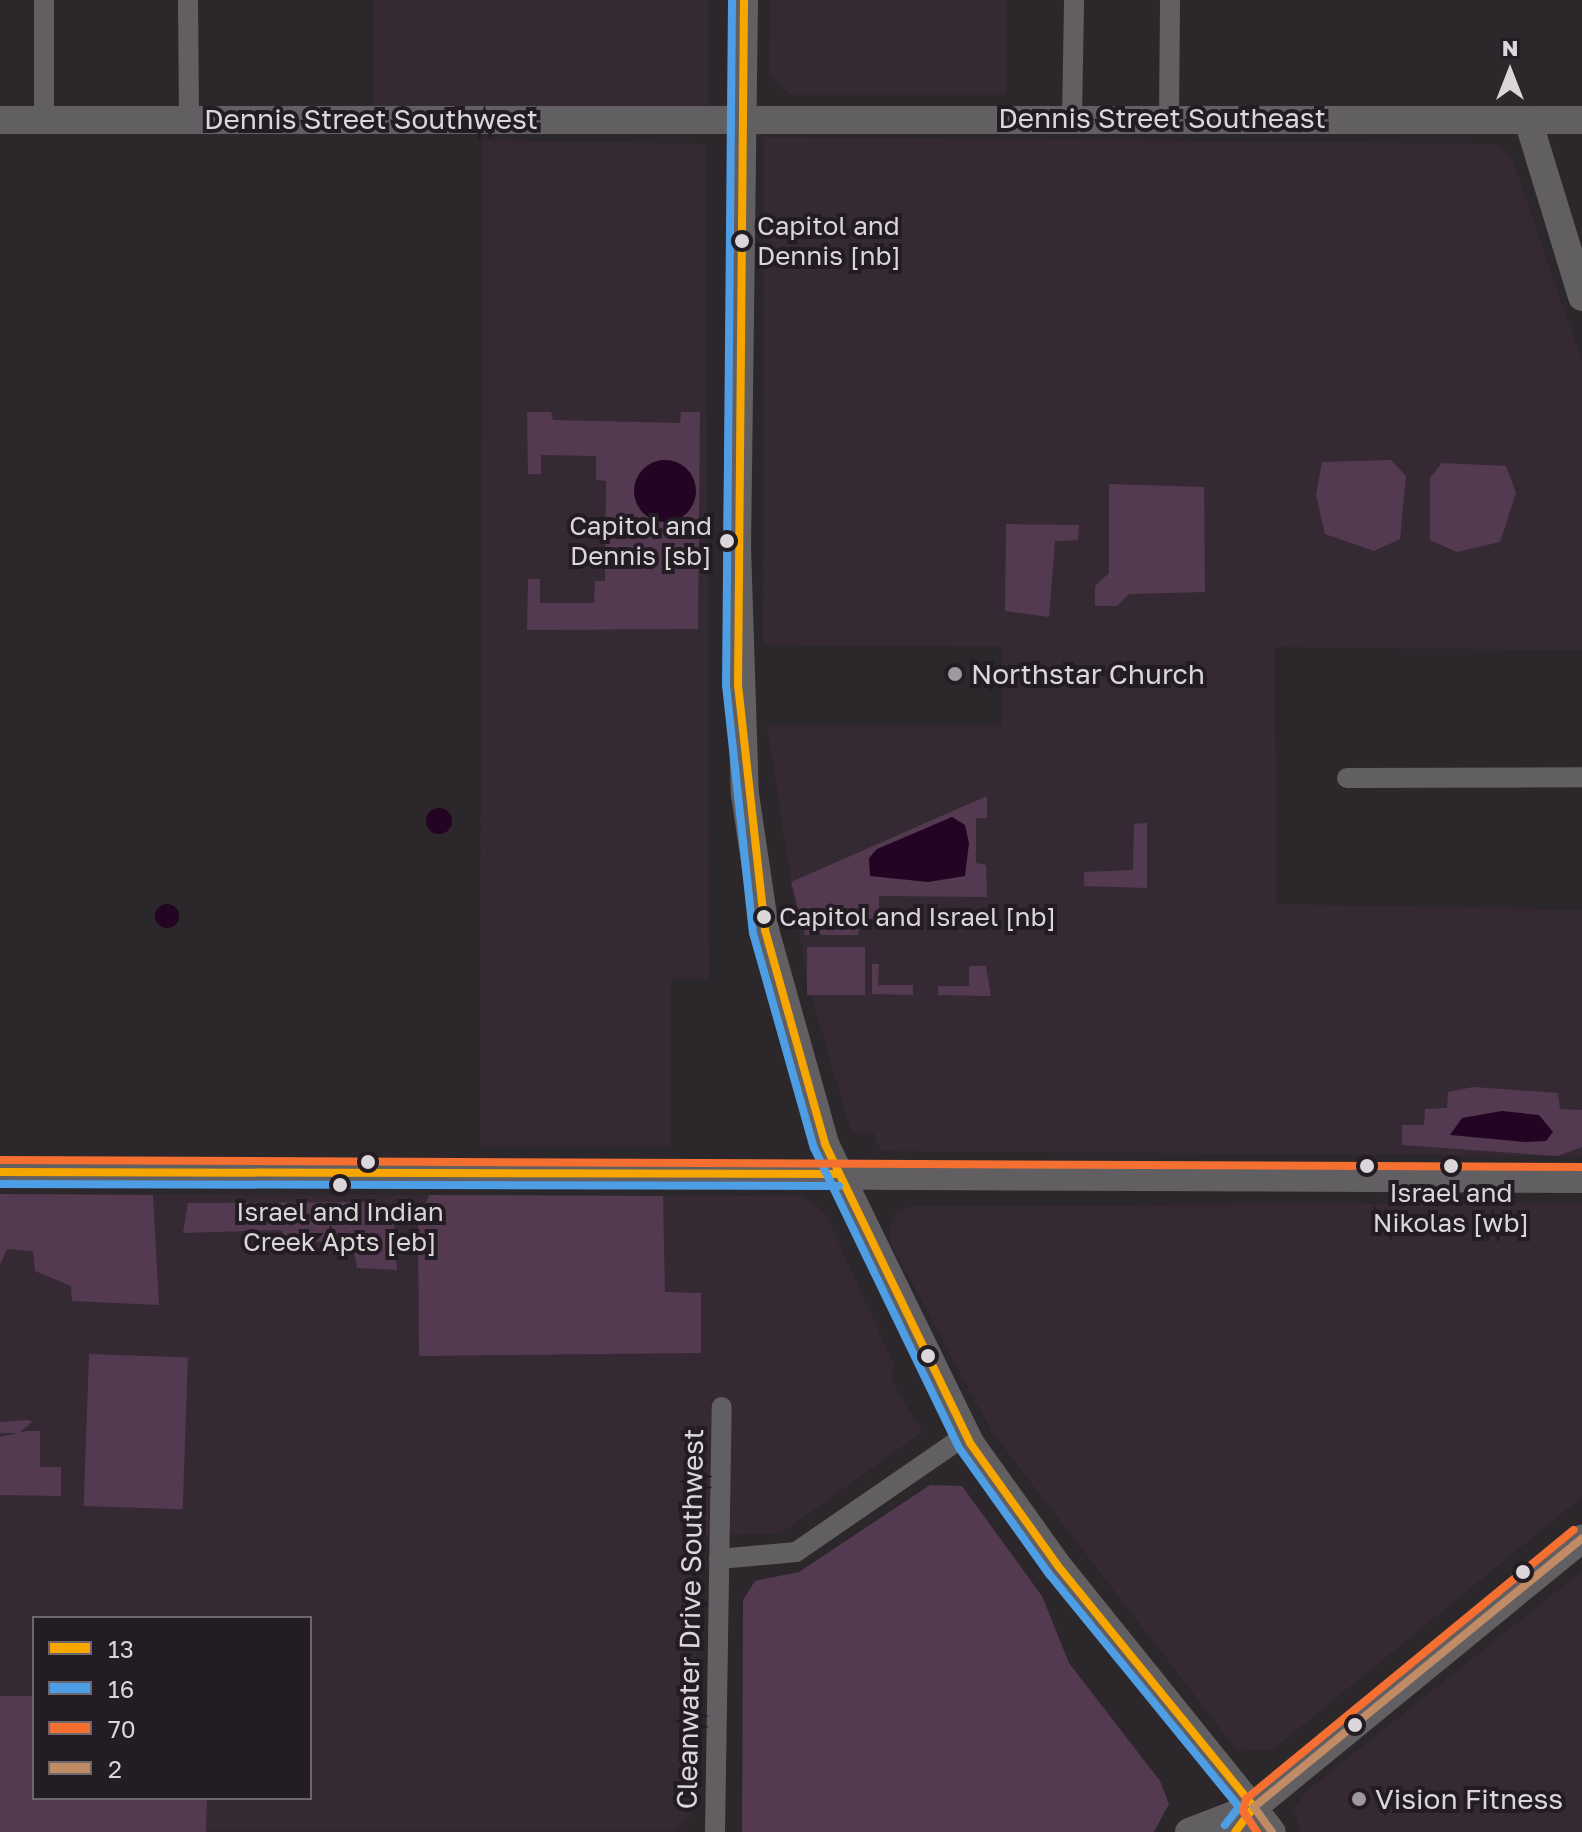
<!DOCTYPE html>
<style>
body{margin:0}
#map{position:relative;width:1582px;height:1832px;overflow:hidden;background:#2c272b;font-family:"Golos Text",sans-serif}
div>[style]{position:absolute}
.built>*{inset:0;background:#352a34;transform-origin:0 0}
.green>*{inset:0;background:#533a50;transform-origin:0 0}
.water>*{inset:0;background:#240423}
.round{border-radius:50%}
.street>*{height:20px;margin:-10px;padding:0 10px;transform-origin:10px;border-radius:10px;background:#625f62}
.secondary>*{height:28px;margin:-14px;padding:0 14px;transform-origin:14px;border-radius:14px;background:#625f62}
.bus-1>*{height:8px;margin:-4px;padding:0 4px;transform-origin:4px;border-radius:4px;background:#f7a600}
.bus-2>*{height:8px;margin:-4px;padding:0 4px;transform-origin:4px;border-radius:4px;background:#4d9ee5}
.bus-3>*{height:8px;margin:-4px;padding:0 4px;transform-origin:4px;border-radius:4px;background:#f46f30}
.bus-4>*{height:8px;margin:-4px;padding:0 4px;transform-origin:4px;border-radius:4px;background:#c18c65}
.dots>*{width:22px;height:22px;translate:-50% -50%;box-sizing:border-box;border:4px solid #231c22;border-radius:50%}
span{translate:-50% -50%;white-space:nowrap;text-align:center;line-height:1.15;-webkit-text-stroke:8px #231c22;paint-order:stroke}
.bus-label{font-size:26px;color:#dbd6da}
.left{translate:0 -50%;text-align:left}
.right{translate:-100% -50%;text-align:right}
.street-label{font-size:28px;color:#dbd6da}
.poi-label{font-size:28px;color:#dbd6da}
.legend{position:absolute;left:32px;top:1616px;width:280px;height:184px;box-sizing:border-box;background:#231c22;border:2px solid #6d666c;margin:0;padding:10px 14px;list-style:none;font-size:24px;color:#dbd6da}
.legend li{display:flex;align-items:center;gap:16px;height:40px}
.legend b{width:40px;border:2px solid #6d666c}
.north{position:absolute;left:1470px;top:32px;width:80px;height:80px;-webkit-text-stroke:6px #231c22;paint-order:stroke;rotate:0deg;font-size:22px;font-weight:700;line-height:32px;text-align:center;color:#dbd6da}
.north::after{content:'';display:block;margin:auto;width:28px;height:36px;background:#dbd6da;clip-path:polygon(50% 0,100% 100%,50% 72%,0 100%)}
</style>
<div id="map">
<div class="built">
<i style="left:373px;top:0;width:335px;height:113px"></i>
<i style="clip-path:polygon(770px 0,1007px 0,1007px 95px,791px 95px,769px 76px)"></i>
<i style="clip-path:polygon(764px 137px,1496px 144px,1512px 158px,1582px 362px,1582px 650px,1275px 647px,1276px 904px,1582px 910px,1582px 1156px,880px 1151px,874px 1133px,852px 1133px,807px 982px,767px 725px,1002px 725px,1002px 647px,763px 645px)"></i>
<i style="clip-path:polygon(482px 140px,706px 144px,709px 979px,671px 979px,671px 1147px,480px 1147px)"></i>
<i style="clip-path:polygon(0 1194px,803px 1196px,826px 1215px,894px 1365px,891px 1380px,922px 1432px,781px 1533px,694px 1537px,698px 1806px,676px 1831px,206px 1831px,207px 1798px,310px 1798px,310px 1618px,34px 1618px,34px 1696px,0 1696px)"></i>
<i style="clip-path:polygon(1582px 1203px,1582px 1497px,1272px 1750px,1236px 1749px,992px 1432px,891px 1243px,890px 1226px,897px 1212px,912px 1206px)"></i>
<i style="clip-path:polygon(1582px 1571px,1582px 1832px,1300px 1832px,1294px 1808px,1308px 1790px)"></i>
</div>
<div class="green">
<i style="clip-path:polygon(527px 412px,551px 412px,553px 420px,680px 423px,681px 412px,700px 412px,698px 629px,527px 630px,528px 579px,540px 579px,540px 603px,594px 603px,595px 581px,605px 581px,606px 481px,596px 480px,596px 456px,541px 455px,541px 474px,528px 474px)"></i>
<i style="clip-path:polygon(1391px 460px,1406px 476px,1400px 539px,1374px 551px,1325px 534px,1316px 495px,1322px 462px)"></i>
<i style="clip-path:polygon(1442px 463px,1506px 466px,1516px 493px,1500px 542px,1457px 552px,1430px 540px,1430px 478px)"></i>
<i style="clip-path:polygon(1109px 484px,1204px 487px,1205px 592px,1129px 594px,1117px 606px,1095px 606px,1095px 586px,1109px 573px)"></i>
<i style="clip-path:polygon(1006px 524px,1079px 525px,1078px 540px,1055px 541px,1049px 617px,1005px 611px)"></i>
<i style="clip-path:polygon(987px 796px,987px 818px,976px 818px,976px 863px,986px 865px,987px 897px,879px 896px,879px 917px,859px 923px,858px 935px,805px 935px,791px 882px)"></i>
<i style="clip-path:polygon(1147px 823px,1147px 888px,1084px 886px,1084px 872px,1133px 870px,1134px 824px)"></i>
<i style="left:807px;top:947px;width:58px;height:48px"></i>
<i style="clip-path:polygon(872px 964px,879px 964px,878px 985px,913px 985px,913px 995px,872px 994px)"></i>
<i style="clip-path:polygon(969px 966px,986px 966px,991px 996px,938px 995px,938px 986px,969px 986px)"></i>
<i style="clip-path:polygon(1473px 1087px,1558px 1093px,1560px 1109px,1582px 1110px,1582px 1147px,1557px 1156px,1402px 1145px,1402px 1125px,1424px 1125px,1425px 1109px,1447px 1108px,1448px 1092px)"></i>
<i style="clip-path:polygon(0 1194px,153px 1195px,159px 1305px,72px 1301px,71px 1286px,35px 1271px,33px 1251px,7px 1249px,0 1265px)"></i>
<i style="clip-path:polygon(429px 1195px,663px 1196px,665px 1292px,701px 1293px,701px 1353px,419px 1356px,418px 1223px)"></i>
<i style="clip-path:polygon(375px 1202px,386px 1205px,394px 1220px,397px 1270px,357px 1268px,353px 1246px,284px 1237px,281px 1230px,183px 1233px,188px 1203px)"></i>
<i style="left:89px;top:1354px;width:99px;height:152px;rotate:2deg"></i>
<i style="clip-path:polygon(0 1422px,29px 1420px,32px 1422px,19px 1433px,0 1433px)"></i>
<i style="clip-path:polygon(27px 1431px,40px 1431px,40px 1467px,61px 1467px,61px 1496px,0 1495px,0 1437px)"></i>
<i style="clip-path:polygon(930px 1485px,962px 1486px,1042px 1596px,1069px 1663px,1160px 1781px,1169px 1804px,1154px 1832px,742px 1832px,743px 1600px,755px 1581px,799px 1572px)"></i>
<i style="clip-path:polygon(0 1696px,34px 1696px,34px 1798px,207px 1798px,206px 1832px,0 1832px)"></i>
</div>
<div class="water">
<i class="round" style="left:634px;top:460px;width:62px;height:62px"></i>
<i class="round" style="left:426px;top:808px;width:26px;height:26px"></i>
<i style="clip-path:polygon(952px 817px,965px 825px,969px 843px,965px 876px,928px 882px,870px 876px,869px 858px,877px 849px)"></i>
<i class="round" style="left:155px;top:904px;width:24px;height:24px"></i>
<i style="clip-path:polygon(1502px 1111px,1539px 1115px,1553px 1132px,1546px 1141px,1525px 1142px,1450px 1135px,1462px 1118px)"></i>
</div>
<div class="street">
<i style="left:44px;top:0;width:120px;rotate:90deg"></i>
<i style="left:188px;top:0;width:119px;rotate:89.5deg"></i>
<i style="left:1072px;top:118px;width:118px;rotate:-89deg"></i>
<i style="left:1169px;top:118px;width:118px;rotate:-89.5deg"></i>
<i style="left:1347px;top:778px;width:235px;rotate:-0.2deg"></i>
<i style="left:719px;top:1559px;width:77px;rotate:-5.2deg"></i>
<i style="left:796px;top:1552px;width:206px;rotate:-34.5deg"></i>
<i style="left:715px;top:1832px;width:425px;rotate:-89.1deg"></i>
</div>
<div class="secondary">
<i style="left:744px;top:0;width:546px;rotate:90.73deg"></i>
<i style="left:737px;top:546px;width:248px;rotate:88.2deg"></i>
<i style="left:745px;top:794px;width:137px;rotate:81.6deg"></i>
<i style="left:765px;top:930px;width:222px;rotate:74.3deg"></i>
<i style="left:825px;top:1144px;width:332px;rotate:64.1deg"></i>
<i style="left:970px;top:1443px;width:151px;rotate:54.4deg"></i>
<i style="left:1058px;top:1566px;width:341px;rotate:51.2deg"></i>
<i style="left:0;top:120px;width:1582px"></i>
<i style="left:1528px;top:120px;width:185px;rotate:73deg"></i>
<i style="left:0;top:1172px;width:1582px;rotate:0.25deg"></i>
<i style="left:1189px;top:1832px;width:70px;rotate:-21deg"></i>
<i style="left:1235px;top:1832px;width:31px;rotate:-53deg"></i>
<i style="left:1254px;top:1807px;width:424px;rotate:-39.3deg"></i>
</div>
<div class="bus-1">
<i style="left:744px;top:0;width:685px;rotate:90.5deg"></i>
<i style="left:738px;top:685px;width:246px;rotate:83.7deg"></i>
<i style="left:765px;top:930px;width:222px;rotate:74.3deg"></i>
<i style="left:825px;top:1144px;width:332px;rotate:64.1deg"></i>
<i style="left:970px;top:1443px;width:151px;rotate:54.4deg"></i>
<i style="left:1058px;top:1566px;width:311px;rotate:50.9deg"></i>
<i style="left:1254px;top:1807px;width:31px;rotate:127deg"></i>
<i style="left:0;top:1172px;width:839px;rotate:0.14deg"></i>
</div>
<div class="bus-2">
<i style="left:732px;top:0;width:685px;rotate:90.5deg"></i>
<i style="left:726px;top:685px;width:249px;rotate:83.8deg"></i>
<i style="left:753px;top:933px;width:223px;rotate:74.2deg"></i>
<i style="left:814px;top:1148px;width:333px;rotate:64.2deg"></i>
<i style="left:959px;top:1448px;width:155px;rotate:54.5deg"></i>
<i style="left:1049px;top:1574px;width:301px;rotate:50.8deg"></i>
<i style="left:1239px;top:1807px;width:23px;rotate:128deg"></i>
<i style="left:0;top:1184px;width:839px;rotate:0.14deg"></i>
</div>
<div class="bus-3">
<i style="left:0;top:1160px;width:1582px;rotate:0.25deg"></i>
<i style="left:1257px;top:1832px;width:25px;rotate:-124deg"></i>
<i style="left:1243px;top:1811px;width:12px;rotate:-76deg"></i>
<i style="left:1246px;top:1799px;width:424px;rotate:-39.4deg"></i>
</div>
<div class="bus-4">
<i style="left:1272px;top:1832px;width:31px;rotate:-126deg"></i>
<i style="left:1254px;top:1807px;width:424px;rotate:-39.3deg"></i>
</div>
<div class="dots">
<i style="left:742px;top:241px;background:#dbd6da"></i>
<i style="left:727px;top:541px;background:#dbd6da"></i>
<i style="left:955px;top:674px;background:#9e999d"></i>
<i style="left:764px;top:917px;background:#dbd6da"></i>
<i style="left:368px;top:1162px;background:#dbd6da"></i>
<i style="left:1367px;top:1166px;background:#dbd6da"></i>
<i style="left:1451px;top:1166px;background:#dbd6da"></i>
<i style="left:340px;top:1185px;background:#dbd6da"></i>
<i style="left:928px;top:1356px;background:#dbd6da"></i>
<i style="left:1523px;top:1572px;background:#dbd6da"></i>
<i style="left:1355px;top:1725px;background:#dbd6da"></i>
<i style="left:1359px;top:1799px;background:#9e999d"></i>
</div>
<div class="bus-label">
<span class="left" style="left:757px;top:241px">Capitol and<br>Dennis [nb]</span>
<span class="right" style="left:712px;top:541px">Capitol and<br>Dennis [sb]</span>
<span class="left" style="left:779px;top:917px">Capitol and Israel [nb]</span>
<span style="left:1451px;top:1208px">Israel and<br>Nikolas [wb]</span>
<span style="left:340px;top:1227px">Israel and Indian<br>Creek Apts [eb]</span>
</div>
<div class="street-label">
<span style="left:1162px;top:118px">Dennis Street Southeast</span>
<span style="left:371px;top:119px">Dennis Street Southwest</span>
<span style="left:690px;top:1619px;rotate:-89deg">Cleanwater Drive Southwest</span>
</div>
<div class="poi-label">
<span class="left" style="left:971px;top:674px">Northstar Church</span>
<span class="left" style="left:1375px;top:1799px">Vision Fitness</span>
</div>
<ul class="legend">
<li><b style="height:10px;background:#f7a600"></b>13</li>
<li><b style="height:10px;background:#4d9ee5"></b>16</li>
<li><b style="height:10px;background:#f46f30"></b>70</li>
<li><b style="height:10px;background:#c18c65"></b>2</li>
</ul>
<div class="north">N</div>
</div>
